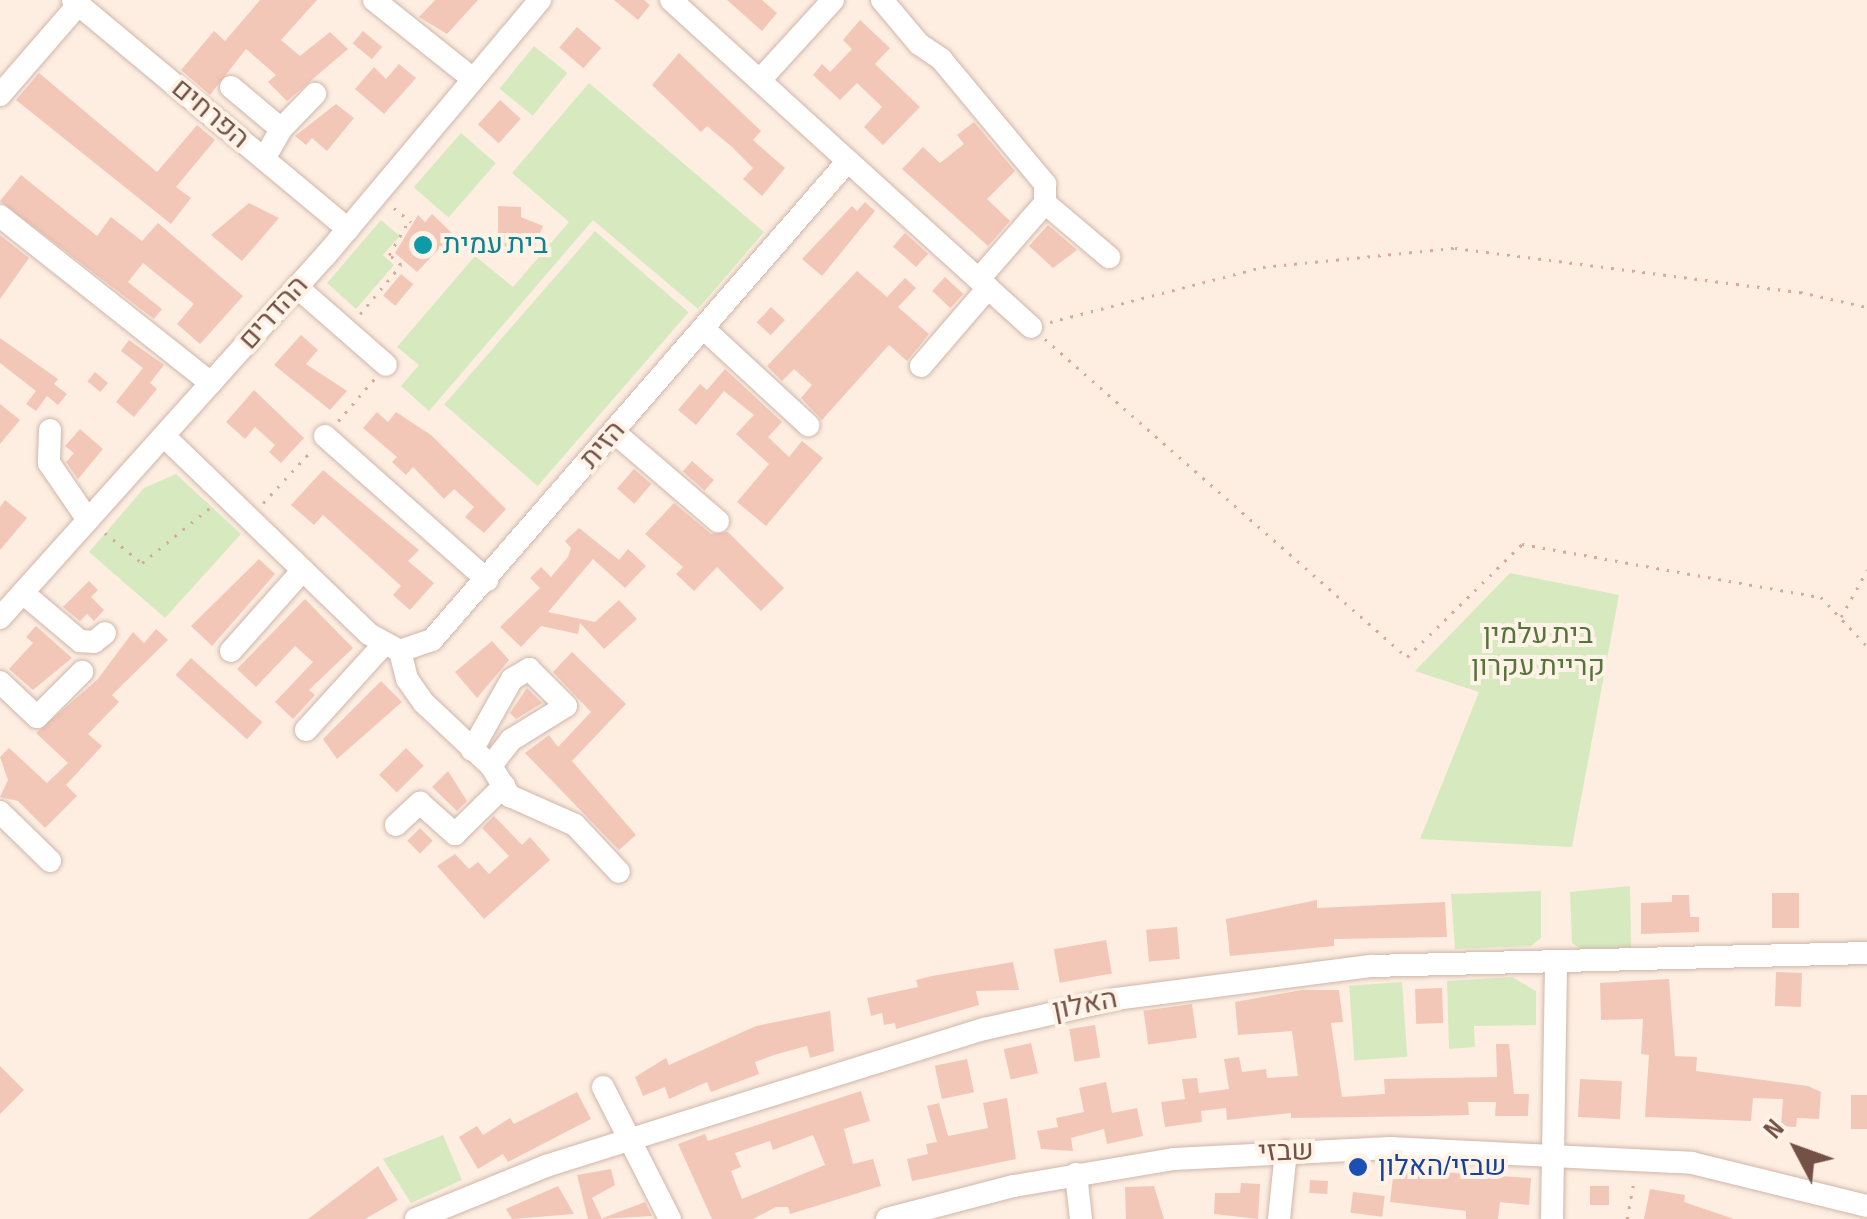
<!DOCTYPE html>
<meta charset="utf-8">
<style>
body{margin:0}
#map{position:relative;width:1867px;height:1219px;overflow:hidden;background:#fdeee1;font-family:"Sofia Sans Condensed",Heebo,sans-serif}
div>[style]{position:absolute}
.green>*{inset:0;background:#d7eabf;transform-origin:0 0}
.building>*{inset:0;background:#f3c7b7;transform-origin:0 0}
.path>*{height:2.5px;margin-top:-1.25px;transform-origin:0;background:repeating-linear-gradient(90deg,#d7aa9b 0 2.5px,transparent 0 10.5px)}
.roads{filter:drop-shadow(0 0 2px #d0b6aa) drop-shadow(0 0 2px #d0b6aa)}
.minor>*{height:22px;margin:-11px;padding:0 11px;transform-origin:11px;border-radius:11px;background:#fff}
.dots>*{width:28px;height:28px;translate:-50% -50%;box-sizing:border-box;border:5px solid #fff2e7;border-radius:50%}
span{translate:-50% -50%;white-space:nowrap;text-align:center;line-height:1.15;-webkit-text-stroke:8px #fff2e7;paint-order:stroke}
.street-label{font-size:28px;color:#745147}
.culture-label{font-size:28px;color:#0d838f}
.left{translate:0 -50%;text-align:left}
.park-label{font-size:28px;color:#55753c}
.transit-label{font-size:28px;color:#164399}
.north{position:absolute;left:1747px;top:1099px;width:100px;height:100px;-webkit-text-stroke:8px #fff2e7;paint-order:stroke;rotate:311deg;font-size:28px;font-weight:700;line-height:40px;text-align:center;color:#745147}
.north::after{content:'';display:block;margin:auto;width:35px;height:45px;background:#745147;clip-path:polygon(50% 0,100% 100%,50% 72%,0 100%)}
</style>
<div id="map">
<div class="green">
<i style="left:534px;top:46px;width:43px;height:55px;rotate:39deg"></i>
<i style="clip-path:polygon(589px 83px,764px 232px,698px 309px,593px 220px,429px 411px,401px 386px,419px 365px,397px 347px,475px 256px,513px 287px,569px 222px,512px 173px)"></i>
<i style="left:461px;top:133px;width:46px;height:72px;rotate:41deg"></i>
<i style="clip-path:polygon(381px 220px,400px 236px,383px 255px,394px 265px,356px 309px,327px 283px)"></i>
<i style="left:595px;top:231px;width:124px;height:230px;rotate:41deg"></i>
<i style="clip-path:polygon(176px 474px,241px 534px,165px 618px,89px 552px,144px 488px)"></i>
<i style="clip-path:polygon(1510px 573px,1619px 595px,1572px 847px,1420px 839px,1479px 692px,1415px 671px)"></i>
<i style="clip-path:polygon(1630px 886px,1631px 948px,1583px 951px,1572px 943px,1570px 892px)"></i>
<i style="clip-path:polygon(1541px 891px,1541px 938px,1531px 946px,1455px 949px,1451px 894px)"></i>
<i style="clip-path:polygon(1512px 977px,1536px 991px,1536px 1025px,1474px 1026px,1475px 1047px,1449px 1049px,1447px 981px)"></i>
<i style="left:1402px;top:982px;width:75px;height:53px;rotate:86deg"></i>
<i style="clip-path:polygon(443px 1135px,462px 1180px,411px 1203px,383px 1159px)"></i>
</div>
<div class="building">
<i style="clip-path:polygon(260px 0,317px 0,281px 40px,300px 56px,330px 32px,348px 49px,287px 101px,268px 82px,276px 75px,246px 49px,210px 95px,181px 70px,214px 31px,225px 41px)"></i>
<i style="clip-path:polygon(435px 0,478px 0,447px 34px,419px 17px)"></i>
<i style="clip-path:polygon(614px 0,644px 0,650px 5px,638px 20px)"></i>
<i style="clip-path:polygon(727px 0,762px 0,777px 13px,762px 31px)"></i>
<i style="clip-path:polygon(860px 20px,890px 48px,875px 64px,920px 107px,883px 145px,864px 127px,882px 107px,857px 83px,840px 100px,813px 75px,822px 64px,830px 72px,852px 49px,843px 40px)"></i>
<i style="left:577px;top:27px;width:32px;height:27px;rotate:41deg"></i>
<i style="left:363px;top:31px;width:25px;height:16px;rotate:40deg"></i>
<i style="clip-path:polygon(679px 53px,761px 131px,753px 140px,785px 168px,762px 196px,743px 179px,753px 168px,732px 147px,707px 126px,701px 132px,652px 85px)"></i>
<i style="clip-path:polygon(399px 64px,416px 78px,384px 114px,355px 89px,374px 67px,386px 79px)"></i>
<i style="clip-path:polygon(39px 73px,157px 172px,197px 125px,215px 140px,176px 187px,191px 198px,171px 224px,16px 100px)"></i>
<i style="left:500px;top:100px;width:28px;height:33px;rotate:42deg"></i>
<i style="clip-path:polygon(336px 104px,354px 118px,327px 151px,312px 138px,306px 145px,295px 136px)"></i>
<i style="clip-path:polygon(974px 122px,1015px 171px,987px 199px,1010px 221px,988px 246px,902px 169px,923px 147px,940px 163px,964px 144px,957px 135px)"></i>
<i style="clip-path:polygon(21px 175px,97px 236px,111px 217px,142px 241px,158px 223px,243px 296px,200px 344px,177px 324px,194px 304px,143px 263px,128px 282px,162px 309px,154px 319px,0 201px)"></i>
<i style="clip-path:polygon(865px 202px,875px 211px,822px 276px,802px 259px,852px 206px,857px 211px)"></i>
<i style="clip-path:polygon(249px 203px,279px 218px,242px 261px,211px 235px)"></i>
<i style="clip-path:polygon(498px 206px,521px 207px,521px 217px,543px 226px,533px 250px,514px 239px,513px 247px,498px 247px)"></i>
<i style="clip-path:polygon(432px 214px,453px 234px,417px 272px,395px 253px,418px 215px,425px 222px)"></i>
<i style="clip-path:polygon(1048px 225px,1077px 250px,1053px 268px,1029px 246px)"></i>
<i style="left:905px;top:233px;width:31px;height:18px;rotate:42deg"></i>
<i style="clip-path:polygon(0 235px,29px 258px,0 299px)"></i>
<i style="clip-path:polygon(857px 271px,887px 297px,905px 278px,916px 288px,898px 307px,929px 334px,907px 361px,889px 345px,822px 420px,801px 398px,812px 385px,794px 369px,782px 381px,767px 366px)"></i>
<i style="left:401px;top:274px;width:16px;height:28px;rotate:40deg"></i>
<i style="left:945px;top:277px;width:25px;height:19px;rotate:43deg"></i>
<i style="left:771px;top:307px;width:19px;height:21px;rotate:43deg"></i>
<i style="clip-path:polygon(301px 335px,318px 350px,306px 364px,347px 391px,330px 410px,274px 365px)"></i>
<i style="clip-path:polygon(0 338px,58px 379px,54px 384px,67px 394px,58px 405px,47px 396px,36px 411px,26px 404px,36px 391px,0 363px)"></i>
<i style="clip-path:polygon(129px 340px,164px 365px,150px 383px,157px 389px,134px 417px,116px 402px,143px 368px,121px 351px)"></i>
<i style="clip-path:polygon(725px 369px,782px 422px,768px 437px,789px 457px,802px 441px,823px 458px,766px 526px,737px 502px,769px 464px,736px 434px,754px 415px,724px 391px,696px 425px,678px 410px,700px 384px,707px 390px)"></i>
<i style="left:95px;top:372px;width:17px;height:12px;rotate:40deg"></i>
<i style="clip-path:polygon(254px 390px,304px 438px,281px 463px,269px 452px,275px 445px,255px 427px,245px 439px,226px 422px)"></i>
<i style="clip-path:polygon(0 404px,20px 420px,0 444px)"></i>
<i style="clip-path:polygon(377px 412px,388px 422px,396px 412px,431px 435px,506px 509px,484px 533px,465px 517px,474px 507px,454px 489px,444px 499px,413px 467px,406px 475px,392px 462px,397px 457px,363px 428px)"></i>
<i style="clip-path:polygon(80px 429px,103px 449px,78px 479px,66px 462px,74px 453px,65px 446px)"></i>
<i style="left:692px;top:461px;width:29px;height:14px;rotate:41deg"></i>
<i style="left:634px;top:469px;width:23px;height:26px;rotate:41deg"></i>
<i style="clip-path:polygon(323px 470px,419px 550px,408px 561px,434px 583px,410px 610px,393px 595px,401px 586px,323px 515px,314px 525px,291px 505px)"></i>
<i style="clip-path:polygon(5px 500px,27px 518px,0 550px,0 507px)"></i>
<i style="clip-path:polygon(674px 503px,711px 534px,728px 532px,784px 588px,761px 611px,717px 567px,694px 591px,676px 574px,683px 567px,645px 534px)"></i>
<i style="clip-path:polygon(579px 528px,619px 560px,628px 549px,646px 566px,625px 588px,593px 559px,548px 612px,595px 622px,619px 600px,637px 619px,604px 649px,580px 623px,578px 634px,541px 626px,521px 647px,500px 627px,540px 588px,530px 578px,541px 567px,551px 577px,568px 557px,571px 548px,565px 541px)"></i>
<i style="clip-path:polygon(259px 559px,275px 574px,212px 646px,191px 626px)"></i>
<i style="clip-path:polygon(89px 581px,98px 590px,91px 597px,104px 610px,94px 621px,87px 614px,80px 621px,63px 607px)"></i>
<i style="clip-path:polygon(305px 599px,353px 648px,309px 690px,315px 695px,293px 719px,275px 702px,313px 662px,295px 646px,256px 687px,237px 669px)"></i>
<i style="clip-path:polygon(36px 626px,72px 658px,33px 690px,9px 669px,33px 643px,26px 637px)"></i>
<i style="clip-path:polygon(156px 629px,168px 640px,112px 695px,119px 702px,88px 734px,102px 746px,66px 785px,77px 796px,45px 828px,18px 801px,0 797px,8px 780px,0 757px,9px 748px,47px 783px,68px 763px,36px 733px,97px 680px,133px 632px,144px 643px)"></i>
<i style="clip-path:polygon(492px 641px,509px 660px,477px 698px,455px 672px)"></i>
<i style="clip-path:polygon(572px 652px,626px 704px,572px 761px,636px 835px,619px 850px,525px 753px,549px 735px,558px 747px,591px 712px,553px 672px)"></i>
<i style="left:191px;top:658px;width:96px;height:23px;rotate:42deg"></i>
<i style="clip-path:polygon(381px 681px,402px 702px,337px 759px,323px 739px)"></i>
<i style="clip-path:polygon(527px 688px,542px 703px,516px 719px,510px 713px)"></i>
<i style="left:406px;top:748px;width:25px;height:38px;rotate:45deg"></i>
<i style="clip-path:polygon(448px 771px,467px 801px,457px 811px,432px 787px)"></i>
<i style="clip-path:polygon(494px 816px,522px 845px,530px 837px,550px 860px,484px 919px,437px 866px,455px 854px,469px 869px,478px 862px,489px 874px,509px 856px,482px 828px)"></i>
<i style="left:420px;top:828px;width:18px;height:18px;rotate:45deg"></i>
<i style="left:1799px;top:893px;width:35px;height:27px;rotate:90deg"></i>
<i style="clip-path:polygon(1672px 895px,1689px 895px,1690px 917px,1699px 917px,1699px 932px,1641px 934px,1641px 903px,1672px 902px)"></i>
<i style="clip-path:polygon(1317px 900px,1317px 908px,1445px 902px,1447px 937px,1334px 939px,1334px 946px,1230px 956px,1226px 919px)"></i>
<i style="left:1177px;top:927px;width:32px;height:31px;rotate:85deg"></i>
<i style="left:1106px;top:940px;width:34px;height:53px;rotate:80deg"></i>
<i style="clip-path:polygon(1013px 962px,1019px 990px,976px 991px,979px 1005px,896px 1029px,895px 1023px,884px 1025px,882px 1013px,871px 1016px,867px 998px,918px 987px,916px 980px,932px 976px)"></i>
<i style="left:1776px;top:972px;width:26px;height:34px;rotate:2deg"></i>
<i style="clip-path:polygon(1669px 979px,1675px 1056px,1697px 1057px,1696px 1071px,1808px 1086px,1821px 1092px,1819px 1119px,1797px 1118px,1796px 1127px,1781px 1126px,1783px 1099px,1753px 1098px,1751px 1121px,1645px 1117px,1649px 1055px,1641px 1054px,1643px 1019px,1601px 1020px,1600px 983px)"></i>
<i style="left:1442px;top:988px;width:35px;height:27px;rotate:88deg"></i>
<i style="clip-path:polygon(1302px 990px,1339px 990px,1343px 1022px,1331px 1023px,1342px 1097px,1385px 1094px,1384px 1079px,1497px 1077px,1496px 1044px,1509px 1044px,1514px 1094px,1529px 1094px,1528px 1116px,1495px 1116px,1496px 1102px,1468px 1102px,1469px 1115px,1426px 1116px,1291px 1118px,1291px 1113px,1227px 1120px,1226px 1108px,1201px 1111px,1202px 1122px,1165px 1127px,1161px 1102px,1185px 1099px,1182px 1079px,1197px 1078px,1199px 1093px,1229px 1089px,1224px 1059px,1239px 1057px,1242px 1072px,1266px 1069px,1267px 1078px,1298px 1076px,1292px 1031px,1238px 1035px,1235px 1002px)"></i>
<i style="left:1192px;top:1004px;width:34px;height:49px;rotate:82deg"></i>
<i style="clip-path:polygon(830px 1011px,834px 1051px,810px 1058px,807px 1046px,777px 1054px,755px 1062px,759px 1074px,711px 1092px,707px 1082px,669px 1099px,665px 1087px,643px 1096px,635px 1077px,666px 1058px,669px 1065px,756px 1026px)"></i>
<i style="left:1095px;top:1025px;width:33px;height:26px;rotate:81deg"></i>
<i style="left:1031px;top:1043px;width:31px;height:28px;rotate:77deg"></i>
<i style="left:967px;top:1059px;width:34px;height:33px;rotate:78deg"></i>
<i style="clip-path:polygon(0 1066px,24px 1090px,0 1114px)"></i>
<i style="left:1580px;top:1079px;width:42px;height:38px;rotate:3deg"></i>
<i style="clip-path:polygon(1106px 1082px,1112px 1113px,1137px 1108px,1143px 1136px,1107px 1144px,1104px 1129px,1071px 1138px,1073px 1151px,1041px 1149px,1037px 1131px,1058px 1127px,1056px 1118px,1084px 1112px,1079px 1088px)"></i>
<i style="clip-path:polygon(evenodd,861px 1091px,870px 1121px,844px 1129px,853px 1164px,873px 1159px,881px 1186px,790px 1214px,788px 1207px,776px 1207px,753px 1219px,712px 1219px,678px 1144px,705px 1134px,708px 1141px,861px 1091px,813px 1135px,825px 1165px,742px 1199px,731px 1171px,741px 1167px,735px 1153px,770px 1141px,773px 1150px,813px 1135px)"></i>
<i style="clip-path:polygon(577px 1092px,591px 1119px,508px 1162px,503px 1154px,478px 1169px,459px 1137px,477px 1126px,483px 1135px,510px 1118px,514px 1124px)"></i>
<i style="left:1851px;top:1095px;width:16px;height:34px"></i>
<i style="clip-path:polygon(1007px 1098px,1016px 1159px,912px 1181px,907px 1159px,928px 1154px,926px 1144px,937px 1142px,927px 1106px,939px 1103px,948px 1136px,988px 1128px,983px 1103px)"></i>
<i style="clip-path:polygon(378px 1166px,398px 1200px,365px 1219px,308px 1219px)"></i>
<i style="clip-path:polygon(611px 1169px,615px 1185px,592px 1198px,602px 1219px,588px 1219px,577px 1175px)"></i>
<i style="clip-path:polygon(1394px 1169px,1531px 1178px,1529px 1205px,1500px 1202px,1498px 1219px,1466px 1219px,1466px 1211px,1390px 1202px)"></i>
<i style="left:1310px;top:1180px;width:18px;height:13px;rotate:3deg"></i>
<i style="clip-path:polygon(1241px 1183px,1260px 1184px,1258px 1219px,1214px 1214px,1215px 1193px,1240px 1193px)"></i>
<i style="clip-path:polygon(558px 1186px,574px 1214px,512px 1219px,506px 1209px)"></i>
<i style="clip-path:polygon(1154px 1186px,1164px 1219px,1126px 1219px,1125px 1187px)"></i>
<i style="left:1590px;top:1186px;width:19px;height:19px"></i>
<i style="clip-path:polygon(1650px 1189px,1685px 1195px,1684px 1202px,1734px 1219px,1644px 1219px)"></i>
<i style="left:1353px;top:1192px;width:32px;height:21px;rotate:7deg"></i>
<i style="clip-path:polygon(645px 1202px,652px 1216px,603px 1219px,603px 1218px)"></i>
</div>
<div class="path">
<i style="left:394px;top:208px;width:22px;rotate:39deg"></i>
<i style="left:360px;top:314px;width:64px;rotate:-50.1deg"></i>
<i style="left:401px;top:265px;width:16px;rotate:-140deg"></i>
<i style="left:389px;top:255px;width:39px;rotate:-60deg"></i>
<i style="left:1050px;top:322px;width:220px;rotate:-14.5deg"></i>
<i style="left:1263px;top:267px;width:193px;rotate:-5.7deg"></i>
<i style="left:1455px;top:248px;width:348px;rotate:7.3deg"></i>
<i style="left:1800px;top:292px;width:69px;rotate:12.6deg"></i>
<i style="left:1045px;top:339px;width:482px;rotate:41.3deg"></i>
<i style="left:1407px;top:657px;width:161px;rotate:-44.5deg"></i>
<i style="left:1522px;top:544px;width:304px;rotate:10.1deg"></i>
<i style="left:1821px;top:597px;width:67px;rotate:46.8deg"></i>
<i style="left:338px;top:421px;width:57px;rotate:-49.3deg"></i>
<i style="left:263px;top:503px;width:72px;rotate:-47.2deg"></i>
<i style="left:105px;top:533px;width:48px;rotate:39deg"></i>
<i style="left:142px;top:563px;width:90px;rotate:-39.2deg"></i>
<i style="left:1841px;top:617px;width:54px;rotate:-61deg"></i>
<i style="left:1627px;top:1219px;width:39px;rotate:-80deg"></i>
</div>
<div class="roads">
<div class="minor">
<i style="left:73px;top:0;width:358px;rotate:39.8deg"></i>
<i style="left:374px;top:0;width:127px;rotate:38.6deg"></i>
<i style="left:882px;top:0;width:57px;rotate:49.9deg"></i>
<i style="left:919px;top:44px;width:27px;rotate:34deg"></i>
<i style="left:941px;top:59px;width:163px;rotate:50.2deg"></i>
<i style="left:1045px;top:184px;width:19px;rotate:90deg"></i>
<i style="left:1045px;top:203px;width:101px;rotate:131deg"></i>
<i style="left:760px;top:80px;width:108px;rotate:-47.6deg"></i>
<i style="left:231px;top:87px;width:65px;rotate:40deg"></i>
<i style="left:0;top:95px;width:119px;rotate:-49.1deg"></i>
<i style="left:264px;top:159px;width:34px;rotate:-60deg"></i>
<i style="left:281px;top:129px;width:49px;rotate:-45.8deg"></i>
<i style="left:848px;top:161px;width:247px;rotate:42.2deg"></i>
<i style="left:1045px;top:203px;width:84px;rotate:40.2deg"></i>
<i style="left:0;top:216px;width:269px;rotate:38.4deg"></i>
<i style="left:297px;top:287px;width:118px;rotate:41.2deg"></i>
<i style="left:704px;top:329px;width:142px;rotate:42.7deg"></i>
<i style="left:921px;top:366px;width:103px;rotate:-49.3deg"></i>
<i style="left:50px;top:430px;width:33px;rotate:92deg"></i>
<i style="left:49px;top:463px;width:69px;rotate:55.6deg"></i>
<i style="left:614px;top:432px;width:137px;rotate:40.6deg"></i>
<i style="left:164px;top:436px;width:285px;rotate:44deg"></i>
<i style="left:369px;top:634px;width:35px;rotate:29deg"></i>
<i style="left:400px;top:651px;width:34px;rotate:-19deg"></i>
<i style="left:432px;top:640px;width:634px;rotate:-49.03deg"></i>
<i style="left:848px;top:161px;width:239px;rotate:-137.7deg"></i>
<i style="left:325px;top:436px;width:217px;rotate:41.6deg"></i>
<i style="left:23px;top:593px;width:75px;rotate:40.1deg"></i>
<i style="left:80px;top:641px;width:14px;rotate:4deg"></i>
<i style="left:94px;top:642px;width:14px;rotate:-39deg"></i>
<i style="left:0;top:618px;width:488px;rotate:-48.1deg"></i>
<i style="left:326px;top:255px;width:333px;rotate:-50deg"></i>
<i style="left:231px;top:651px;width:108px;rotate:-48.4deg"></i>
<i style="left:400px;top:651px;width:29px;rotate:76deg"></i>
<i style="left:407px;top:679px;width:29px;rotate:55deg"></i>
<i style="left:424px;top:703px;width:92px;rotate:43.2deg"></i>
<i style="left:491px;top:766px;width:36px;rotate:58deg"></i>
<i style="left:510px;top:796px;width:71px;rotate:24deg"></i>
<i style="left:575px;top:825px;width:64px;rotate:46.9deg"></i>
<i style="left:0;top:682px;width:51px;rotate:43.4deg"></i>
<i style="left:37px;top:717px;width:64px;rotate:-45deg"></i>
<i style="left:306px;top:730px;width:115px;rotate:-47.8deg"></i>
<i style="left:472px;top:750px;width:81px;rotate:-60.6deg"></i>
<i style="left:512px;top:679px;width:20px;rotate:-30deg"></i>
<i style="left:529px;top:669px;width:52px;rotate:45deg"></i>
<i style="left:566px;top:706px;width:65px;rotate:148.3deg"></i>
<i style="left:511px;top:740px;width:33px;rotate:128deg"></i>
<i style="left:0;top:812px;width:70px;rotate:44.4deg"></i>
<i style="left:396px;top:825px;width:33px;rotate:-43deg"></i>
<i style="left:420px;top:803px;width:47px;rotate:41.5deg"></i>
<i style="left:455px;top:834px;width:69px;rotate:-44.4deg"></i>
<i style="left:603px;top:1087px;width:148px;rotate:63.1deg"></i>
<i style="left:1076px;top:1174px;width:45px;rotate:83.7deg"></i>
<i style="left:416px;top:1219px;width:140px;rotate:-22.2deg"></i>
<i style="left:546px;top:1166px;width:223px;rotate:-17.5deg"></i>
<i style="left:759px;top:1099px;width:236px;rotate:-17.3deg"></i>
<i style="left:984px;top:1029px;width:135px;rotate:-12.8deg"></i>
<i style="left:1116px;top:999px;width:257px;rotate:-7.4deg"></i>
<i style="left:1371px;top:966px;width:496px;rotate:-1.5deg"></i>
<i style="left:887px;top:1219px;width:131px;rotate:-14.6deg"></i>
<i style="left:1014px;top:1186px;width:162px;rotate:-9.6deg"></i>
<i style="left:1174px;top:1159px;width:216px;rotate:-2.9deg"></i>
<i style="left:1390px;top:1148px;width:302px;rotate:2.8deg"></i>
<i style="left:1692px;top:1163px;width:180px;rotate:13.8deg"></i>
<i style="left:1279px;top:1219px;width:68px;rotate:-84.1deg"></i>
<i style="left:1552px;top:1219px;width:254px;rotate:-89.1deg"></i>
</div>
</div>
<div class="dots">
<i style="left:423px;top:245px;background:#0f9aa8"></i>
<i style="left:1358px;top:1167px;background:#1a4fb4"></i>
</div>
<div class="street-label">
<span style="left:210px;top:114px;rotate:40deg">הפרחים</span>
<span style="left:274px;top:313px;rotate:-48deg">ההדרים</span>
<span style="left:603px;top:445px;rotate:-49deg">הזית</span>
<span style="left:1085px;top:1005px;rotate:-11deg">האלון</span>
<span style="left:1286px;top:1152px;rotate:-2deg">שבזי</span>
</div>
<div class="culture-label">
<span class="left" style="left:443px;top:245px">בית עמית</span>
</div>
<div class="park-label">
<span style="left:1538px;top:651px">בית עלמין<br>קריית עקרון</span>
</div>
<div class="transit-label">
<span class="left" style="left:1378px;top:1167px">שבזי/האלון</span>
</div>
<div class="north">N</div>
</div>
